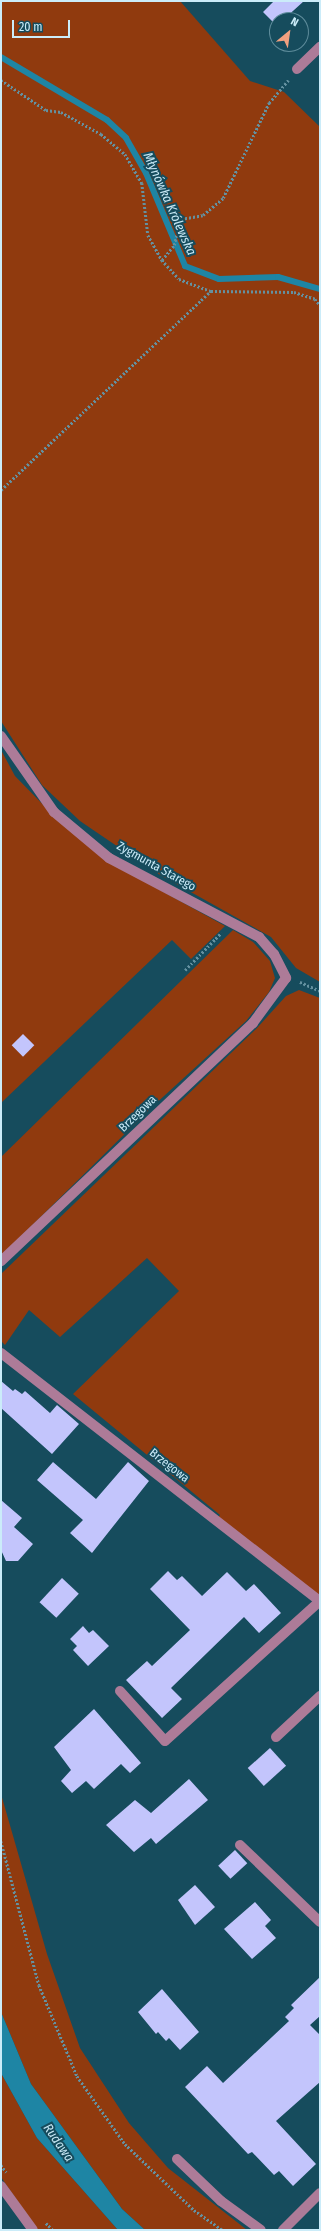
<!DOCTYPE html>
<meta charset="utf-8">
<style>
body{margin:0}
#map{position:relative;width:321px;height:2231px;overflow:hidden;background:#164c5d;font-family:"Fira Sans Condensed",sans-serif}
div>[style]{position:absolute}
.green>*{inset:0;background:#903a0e}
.water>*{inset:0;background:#1e85a4}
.stream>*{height:6px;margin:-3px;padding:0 3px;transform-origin:3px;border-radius:3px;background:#1e85a4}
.building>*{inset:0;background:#c3c5fc;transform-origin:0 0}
.path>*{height:2.5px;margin-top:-1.25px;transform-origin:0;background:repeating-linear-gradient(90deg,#6491a0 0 2px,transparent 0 4px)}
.minor>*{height:10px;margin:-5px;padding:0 5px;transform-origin:5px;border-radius:5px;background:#ad7b98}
span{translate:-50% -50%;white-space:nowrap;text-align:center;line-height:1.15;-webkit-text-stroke:4px #164c5d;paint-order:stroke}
.street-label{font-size:12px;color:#cbecf9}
.water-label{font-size:13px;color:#c7e8f5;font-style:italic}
.frame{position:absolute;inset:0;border:2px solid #cbecf9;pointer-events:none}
.north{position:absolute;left:269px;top:12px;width:40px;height:40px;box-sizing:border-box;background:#164c5d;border:1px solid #5e8c9b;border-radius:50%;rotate:29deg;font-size:11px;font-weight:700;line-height:16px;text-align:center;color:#cbecf9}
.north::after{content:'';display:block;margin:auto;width:14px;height:18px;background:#f2a07f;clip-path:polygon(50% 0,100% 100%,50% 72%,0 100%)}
.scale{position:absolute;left:12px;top:20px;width:58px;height:18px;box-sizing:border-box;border:2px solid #cbecf9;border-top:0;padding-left:5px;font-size:12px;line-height:14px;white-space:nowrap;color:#cbecf9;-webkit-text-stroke:3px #164c5d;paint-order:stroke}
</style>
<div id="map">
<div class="green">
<i style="clip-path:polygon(1px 1px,180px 1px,250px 81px,284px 92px,320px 127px,320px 982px,296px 968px,271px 937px,155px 872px,80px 821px,42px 785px,1px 721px)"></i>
<i style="clip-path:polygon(1px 750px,15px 776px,58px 820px,160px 890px,225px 926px,191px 959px,172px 940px,1px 1103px)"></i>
<i style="clip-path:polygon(233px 930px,253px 942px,270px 961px,275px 978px,269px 992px,246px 1021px,152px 1107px,1px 1256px,1px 1157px)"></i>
<i style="clip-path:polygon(299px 990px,320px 998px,320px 1601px,217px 1519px,220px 1515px,73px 1394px,179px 1291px,147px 1258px,60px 1337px,29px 1310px,5px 1345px,1px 1341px,1px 1274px,257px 1028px,286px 996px)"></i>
<i style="clip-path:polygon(1px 1794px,47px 1954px,80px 2048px,129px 2123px,168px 2168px,247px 2230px,145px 2230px,122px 2209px,31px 2084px,1px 2012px)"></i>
<i style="clip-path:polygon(1px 2073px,37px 2138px,118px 2230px,37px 2230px,1px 2177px)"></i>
</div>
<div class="water">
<i style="clip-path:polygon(1px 2012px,31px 2084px,122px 2209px,145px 2230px,118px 2230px,37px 2138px,1px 2073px)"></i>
</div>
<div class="stream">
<i style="left:1px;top:57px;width:123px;rotate:30.7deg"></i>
<i style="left:107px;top:120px;width:26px;rotate:43deg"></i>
<i style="left:126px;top:138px;width:40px;rotate:60.3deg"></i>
<i style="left:146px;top:173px;width:101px;rotate:67.2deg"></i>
<i style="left:185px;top:266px;width:36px;rotate:21deg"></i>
<i style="left:219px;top:279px;width:59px;rotate:-1.9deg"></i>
<i style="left:278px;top:277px;width:44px;rotate:15.9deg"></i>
</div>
<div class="building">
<i style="clip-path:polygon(274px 1px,304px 1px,283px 20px,277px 20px,277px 26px,263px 12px)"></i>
<i style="left:23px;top:1034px;width:16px;height:16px;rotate:45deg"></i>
<i style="clip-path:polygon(1px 1381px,13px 1391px,15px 1389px,22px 1394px,25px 1391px,50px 1413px,57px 1405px,79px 1424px,52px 1454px,1px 1408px)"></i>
<i style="clip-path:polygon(53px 1462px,96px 1499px,128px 1462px,149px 1481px,92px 1553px,70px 1533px,83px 1520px,37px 1480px)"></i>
<i style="clip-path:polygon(1px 1500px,22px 1518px,14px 1527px,33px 1544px,18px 1561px,6px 1561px,1px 1550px)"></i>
<i style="clip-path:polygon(168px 1571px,177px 1580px,182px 1576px,202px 1596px,227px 1572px,246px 1591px,254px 1584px,281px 1613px,259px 1633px,244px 1617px,171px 1688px,182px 1699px,162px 1718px,126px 1680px,147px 1661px,152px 1666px,190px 1630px,150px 1589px)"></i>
<i style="left:62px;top:1578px;width:23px;height:33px;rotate:43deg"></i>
<i style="clip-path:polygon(83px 1626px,89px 1633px,93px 1630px,109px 1646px,88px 1666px,73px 1650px,77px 1646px,70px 1639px)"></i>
<i style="clip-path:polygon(94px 1709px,141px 1763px,130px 1773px,121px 1764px,94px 1789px,86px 1781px,72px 1793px,61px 1781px,71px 1770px,54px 1747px)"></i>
<i style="left:270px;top:1748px;width:24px;height:30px;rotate:48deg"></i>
<i style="clip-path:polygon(189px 1779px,208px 1800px,156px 1844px,151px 1838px,134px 1852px,106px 1825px,135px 1800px,151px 1813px)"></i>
<i style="left:235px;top:1850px;width:18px;height:23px;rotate:47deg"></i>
<i style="clip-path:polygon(195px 1885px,215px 1907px,195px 1925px,178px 1900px)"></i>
<i style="clip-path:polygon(255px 1902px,271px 1920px,265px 1926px,276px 1938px,252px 1959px,224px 1929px)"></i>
<i style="clip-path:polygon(320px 1977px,320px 2016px,310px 2025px,320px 2035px,320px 2082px,276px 2121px,316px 2164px,293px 2186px,279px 2171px,274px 2175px,252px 2152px,248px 2154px,185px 2087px,207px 2066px,223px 2083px,289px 2021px,285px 2017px,294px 2008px,291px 2005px)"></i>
<i style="clip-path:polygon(162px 1989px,199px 2032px,180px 2050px,169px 2038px,166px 2041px,158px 2032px,156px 2034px,138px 2012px)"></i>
</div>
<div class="path">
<i style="left:1px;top:80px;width:54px;rotate:33.7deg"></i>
<i style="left:46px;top:110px;width:15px;rotate:8deg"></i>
<i style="left:61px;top:112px;width:46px;rotate:28.8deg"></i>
<i style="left:101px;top:134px;width:31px;rotate:40deg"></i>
<i style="left:125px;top:154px;width:34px;rotate:60deg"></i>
<i style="left:142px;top:183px;width:52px;rotate:83.4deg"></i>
<i style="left:148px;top:235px;width:29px;rotate:61deg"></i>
<i style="left:162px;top:260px;width:25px;rotate:48deg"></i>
<i style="left:179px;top:279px;width:34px;rotate:21deg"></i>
<i style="left:211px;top:291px;width:83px;rotate:0.7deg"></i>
<i style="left:294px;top:292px;width:22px;rotate:18deg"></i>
<i style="left:315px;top:299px;width:8px;rotate:50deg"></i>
<i style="left:162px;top:260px;width:19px;rotate:-51deg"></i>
<i style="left:174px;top:245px;width:27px;rotate:-75deg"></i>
<i style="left:181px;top:219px;width:22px;rotate:-10deg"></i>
<i style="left:203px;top:215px;width:26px;rotate:-40deg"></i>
<i style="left:223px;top:198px;width:106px;rotate:-64.2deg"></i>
<i style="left:269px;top:103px;width:30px;rotate:-50deg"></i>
<i style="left:1px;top:490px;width:289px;rotate:-43.5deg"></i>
<i style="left:185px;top:970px;width:52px;rotate:-45.8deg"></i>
<i style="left:300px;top:982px;width:22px;rotate:24deg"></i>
<i style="left:1px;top:1841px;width:149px;rotate:75.2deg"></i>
<i style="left:39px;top:1985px;width:99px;rotate:67.3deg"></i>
<i style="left:77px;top:2076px;width:83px;rotate:54.8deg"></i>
<i style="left:125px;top:2144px;width:95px;rotate:43.7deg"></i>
<i style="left:194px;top:2210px;width:35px;rotate:35deg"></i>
<i style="left:1px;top:2165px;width:9px;rotate:54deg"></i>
<i style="left:46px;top:2223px;width:10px;rotate:45deg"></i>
</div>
<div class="minor">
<i style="left:297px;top:69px;width:32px;rotate:-44deg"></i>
<i style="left:1px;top:736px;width:93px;rotate:55.1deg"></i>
<i style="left:54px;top:812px;width:72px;rotate:39.9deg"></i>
<i style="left:109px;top:858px;width:170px;rotate:27.8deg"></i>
<i style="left:259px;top:937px;width:23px;rotate:49deg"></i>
<i style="left:274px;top:954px;width:27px;rotate:63deg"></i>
<i style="left:286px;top:978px;width:56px;rotate:126.3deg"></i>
<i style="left:253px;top:1023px;width:347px;rotate:136.6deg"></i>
<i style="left:1px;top:1353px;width:404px;rotate:37.9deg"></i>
<i style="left:120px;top:1691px;width:67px;rotate:48deg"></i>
<i style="left:165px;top:1741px;width:209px;rotate:-42.1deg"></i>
<i style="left:276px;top:1737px;width:60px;rotate:-43deg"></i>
<i style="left:240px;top:1845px;width:111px;rotate:43.9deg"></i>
<i style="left:177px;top:2159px;width:61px;rotate:43.7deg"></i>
<i style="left:221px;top:2201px;width:49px;rotate:35.9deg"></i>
<i style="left:1px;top:2186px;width:54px;rotate:54deg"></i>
<i style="left:283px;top:2230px;width:52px;rotate:-45deg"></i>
</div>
<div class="street-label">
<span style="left:156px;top:867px;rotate:29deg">Zygmunta Starego</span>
<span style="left:138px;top:1114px;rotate:-44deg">Brzegowa</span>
<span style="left:169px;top:1466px;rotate:38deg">Brzegowa</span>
</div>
<div class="water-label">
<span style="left:169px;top:204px;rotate:66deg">Młynówka Królewska</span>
<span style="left:58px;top:2143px;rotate:55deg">Rudawa</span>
</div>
<div class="frame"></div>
<div class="north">N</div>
<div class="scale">20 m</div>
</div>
